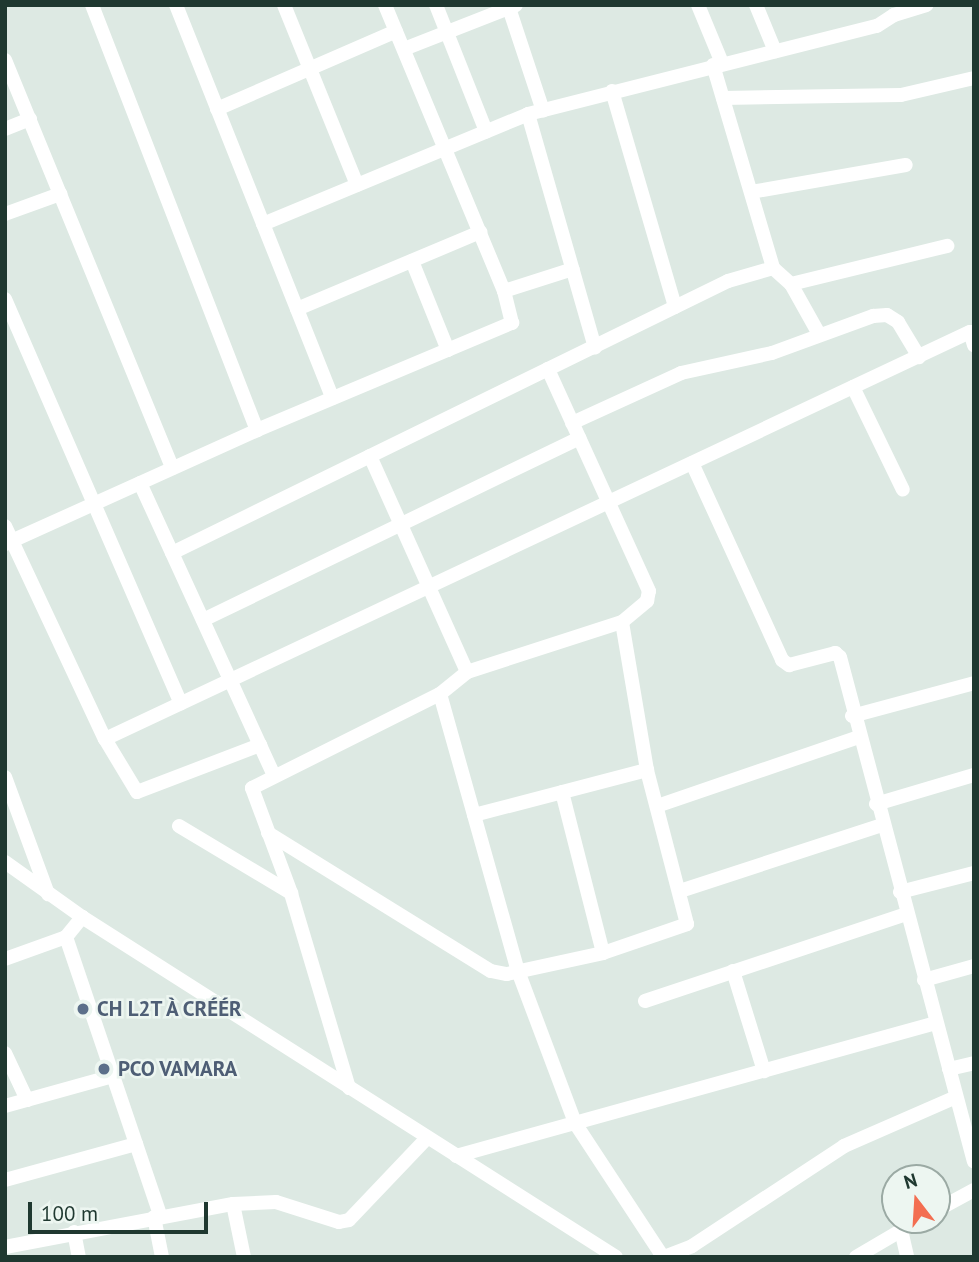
<!DOCTYPE html>
<meta charset="utf-8">
<style>
body{margin:0}
#map{position:relative;width:979px;height:1262px;overflow:hidden;background:#dde9e3;font-family:"PT Sans",sans-serif}
div>[style]{position:absolute}
.street>*{height:14px;margin:-7px;padding:0 7px;transform-origin:7px;border-radius:7px;background:#fff}
.dots>*{width:19px;height:19px;translate:-50% -50%;box-sizing:border-box;border:4px solid #edf6f1;border-radius:50%}
span{translate:-50% -50%;white-space:nowrap;text-align:center;line-height:1.15;-webkit-text-stroke:5px #edf6f1;paint-order:stroke}
.service-label{font-size:21px;color:#4e5e75;font-weight:700}
.left{translate:0 -50%;text-align:left}
.frame{position:absolute;inset:0;border:7px solid #1f3830;pointer-events:none}
.north{position:absolute;left:881px;top:1164px;width:70px;height:70px;box-sizing:border-box;background:#edf6f1;border:2px solid #9baaa4;border-radius:50%;rotate:343deg;font-size:19px;font-weight:700;line-height:28px;text-align:center;color:#1f3830}
.north::after{content:'';display:block;margin:auto;width:24px;height:32px;background:#f36e51;clip-path:polygon(50% 0,100% 100%,50% 72%,0 100%)}
.scale{position:absolute;left:28px;top:1202px;width:180px;height:32px;box-sizing:border-box;border:4px solid #1f3830;border-top:0;padding-left:9px;font-size:21px;line-height:24px;white-space:nowrap;color:#1f3830;-webkit-text-stroke:5px #edf6f1;paint-order:stroke}
</style>
<div id="map">
<div class="street">
<i style="left:92px;top:5px;width:456px;rotate:68.8deg"></i>
<i style="left:176px;top:5px;width:423px;rotate:68.3deg"></i>
<i style="left:284px;top:5px;width:194px;rotate:67.9deg"></i>
<i style="left:436px;top:5px;width:136px;rotate:68.4deg"></i>
<i style="left:698px;top:5px;width:63px;rotate:67.5deg"></i>
<i style="left:756px;top:5px;width:50px;rotate:67.6deg"></i>
<i style="left:509px;top:8px;width:108px;rotate:71.7deg"></i>
<i style="left:404px;top:49px;width:120px;rotate:-21.4deg"></i>
<i style="left:5px;top:60px;width:441px;rotate:67.7deg"></i>
<i style="left:713px;top:65px;width:212px;rotate:73.5deg"></i>
<i style="left:612px;top:91px;width:225px;rotate:73.7deg"></i>
<i style="left:723px;top:98px;width:178px;rotate:-1deg"></i>
<i style="left:901px;top:95px;width:75px;rotate:-13.1deg"></i>
<i style="left:217px;top:109px;width:195px;rotate:-23.5deg"></i>
<i style="left:528px;top:114px;width:243px;rotate:74deg"></i>
<i style="left:5px;top:129px;width:27px;rotate:-22deg"></i>
<i style="left:751px;top:192px;width:157px;rotate:-9.9deg"></i>
<i style="left:5px;top:214px;width:59px;rotate:-20deg"></i>
<i style="left:263px;top:224px;width:287px;rotate:-22.5deg"></i>
<i style="left:528px;top:114px;width:360px;rotate:-14.2deg"></i>
<i style="left:877px;top:26px;width:20px;rotate:-33deg"></i>
<i style="left:894px;top:15px;width:34px;rotate:-17deg"></i>
<i style="left:412px;top:261px;width:96px;rotate:68deg"></i>
<i style="left:791px;top:284px;width:161px;rotate:-13.7deg"></i>
<i style="left:504px;top:291px;width:72px;rotate:-17.7deg"></i>
<i style="left:5px;top:299px;width:441px;rotate:66.5deg"></i>
<i style="left:297px;top:309px;width:199px;rotate:-22.8deg"></i>
<i style="left:853px;top:387px;width:114px;rotate:64.1deg"></i>
<i style="left:572px;top:423px;width:120px;rotate:-24.6deg"></i>
<i style="left:681px;top:373px;width:93px;rotate:-12.4deg"></i>
<i style="left:772px;top:353px;width:108px;rotate:-20.1deg"></i>
<i style="left:873px;top:316px;width:14px;rotate:-4deg"></i>
<i style="left:887px;top:315px;width:13px;rotate:32deg"></i>
<i style="left:898px;top:322px;width:41px;rotate:59deg"></i>
<i style="left:370px;top:456px;width:237px;rotate:65.8deg"></i>
<i style="left:692px;top:463px;width:217px;rotate:65.4deg"></i>
<i style="left:782px;top:660px;width:9px;rotate:36deg"></i>
<i style="left:789px;top:665px;width:48px;rotate:-14.6deg"></i>
<i style="left:835px;top:653px;width:6px;rotate:39deg"></i>
<i style="left:840px;top:657px;width:522px;rotate:75.14deg"></i>
<i style="left:140px;top:483px;width:320px;rotate:65.4deg"></i>
<i style="left:5px;top:526px;width:235px;rotate:64.9deg"></i>
<i style="left:105px;top:739px;width:62px;rotate:58.9deg"></i>
<i style="left:137px;top:792px;width:132px;rotate:-20.9deg"></i>
<i style="left:5px;top:544px;width:277px;rotate:-24.3deg"></i>
<i style="left:257px;top:430px;width:277px;rotate:-22.8deg"></i>
<i style="left:512px;top:323px;width:33px;rotate:-104deg"></i>
<i style="left:504px;top:291px;width:310px;rotate:-112.6deg"></i>
<i style="left:172px;top:553px;width:619px;rotate:-26.07deg"></i>
<i style="left:728px;top:281px;width:47px;rotate:-16.1deg"></i>
<i style="left:773px;top:268px;width:24px;rotate:42deg"></i>
<i style="left:791px;top:284px;width:57px;rotate:60.8deg"></i>
<i style="left:203px;top:620px;width:418px;rotate:-25.8deg"></i>
<i style="left:440px;top:694px;width:288px;rotate:74.3deg"></i>
<i style="left:518px;top:971px;width:162px;rotate:69.4deg"></i>
<i style="left:575px;top:1123px;width:160px;rotate:56.7deg"></i>
<i style="left:852px;top:716px;width:126px;rotate:-15.1deg"></i>
<i style="left:105px;top:739px;width:956px;rotate:-25.2deg"></i>
<i style="left:970px;top:332px;width:14px;rotate:73deg"></i>
<i style="left:5px;top:777px;width:125px;rotate:69.8deg"></i>
<i style="left:562px;top:792px;width:166px;rotate:75.7deg"></i>
<i style="left:876px;top:804px;width:102px;rotate:-16.5deg"></i>
<i style="left:657px;top:806px;width:213px;rotate:-18.9deg"></i>
<i style="left:474px;top:815px;width:179px;rotate:-14.6deg"></i>
<i style="left:179px;top:826px;width:131px;rotate:30.9deg"></i>
<i style="left:268px;top:833px;width:262px;rotate:31.8deg"></i>
<i style="left:491px;top:971px;width:16px;rotate:11deg"></i>
<i style="left:507px;top:974px;width:98px;rotate:-12.3deg"></i>
<i style="left:603px;top:953px;width:89px;rotate:-19deg"></i>
<i style="left:687px;top:924px;width:159px;rotate:-104.6deg"></i>
<i style="left:647px;top:770px;width:150px;rotate:-99.6deg"></i>
<i style="left:5px;top:862px;width:95px;rotate:35.5deg"></i>
<i style="left:82px;top:917px;width:633px;rotate:32.49deg"></i>
<i style="left:680px;top:891px;width:213px;rotate:-18.1deg"></i>
<i style="left:900px;top:892px;width:76px;rotate:-14.4deg"></i>
<i style="left:66px;top:937px;width:293px;rotate:71.3deg"></i>
<i style="left:5px;top:959px;width:65px;rotate:-19.8deg"></i>
<i style="left:66px;top:937px;width:26px;rotate:-51deg"></i>
<i style="left:733px;top:971px;width:105px;rotate:72.8deg"></i>
<i style="left:924px;top:980px;width:52px;rotate:-15.6deg"></i>
<i style="left:645px;top:1001px;width:275px;rotate:-18.4deg"></i>
<i style="left:5px;top:1053px;width:52px;rotate:64.9deg"></i>
<i style="left:949px;top:1069px;width:26px;rotate:-13deg"></i>
<i style="left:349px;top:1088px;width:203px;rotate:-106.6deg"></i>
<i style="left:291px;top:893px;width:112px;rotate:-110.4deg"></i>
<i style="left:252px;top:788px;width:210px;rotate:-26.6deg"></i>
<i style="left:440px;top:694px;width:35px;rotate:-39deg"></i>
<i style="left:467px;top:672px;width:163px;rotate:-17.9deg"></i>
<i style="left:622px;top:622px;width:33px;rotate:-40deg"></i>
<i style="left:647px;top:601px;width:10px;rotate:-79deg"></i>
<i style="left:649px;top:591px;width:244px;rotate:-114.5deg"></i>
<i style="left:5px;top:1106px;width:112px;rotate:-15.5deg"></i>
<i style="left:456px;top:1156px;width:498px;rotate:-15.5deg"></i>
<i style="left:5px;top:1180px;width:136px;rotate:-15.4deg"></i>
<i style="left:233px;top:1204px;width:54px;rotate:78.3deg"></i>
<i style="left:937px;top:1210px;width:42px;rotate:-28.4deg"></i>
<i style="left:154px;top:1217px;width:41px;rotate:78.7deg"></i>
<i style="left:901px;top:1230px;width:28px;rotate:77deg"></i>
<i style="left:74px;top:1232px;width:25px;rotate:79deg"></i>
<i style="left:5px;top:1247px;width:232px;rotate:-10.7deg"></i>
<i style="left:233px;top:1204px;width:43px;rotate:-2.7deg"></i>
<i style="left:276px;top:1202px;width:66px;rotate:17.6deg"></i>
<i style="left:339px;top:1222px;width:10px;rotate:-11deg"></i>
<i style="left:349px;top:1220px;width:113px;rotate:-46.4deg"></i>
<i style="left:664px;top:1257px;width:30px;rotate:-21deg"></i>
<i style="left:692px;top:1246px;width:182px;rotate:-33.3deg"></i>
<i style="left:844px;top:1146px;width:122px;rotate:-23.6deg"></i>
<i style="left:856px;top:1257px;width:73px;rotate:-30.4deg"></i>
</div>
<div class="dots">
<i style="left:83px;top:1009px;background:#5c6f8a"></i>
<i style="left:104px;top:1069px;background:#5c6f8a"></i>
</div>
<div class="service-label">
<span class="left" style="left:97px;top:1009px">CH L2T À CRÉÉR</span>
<span class="left" style="left:118px;top:1069px">PCO VAMARA</span>
</div>
<div class="frame"></div>
<div class="north">N</div>
<div class="scale">100 m</div>
</div>
